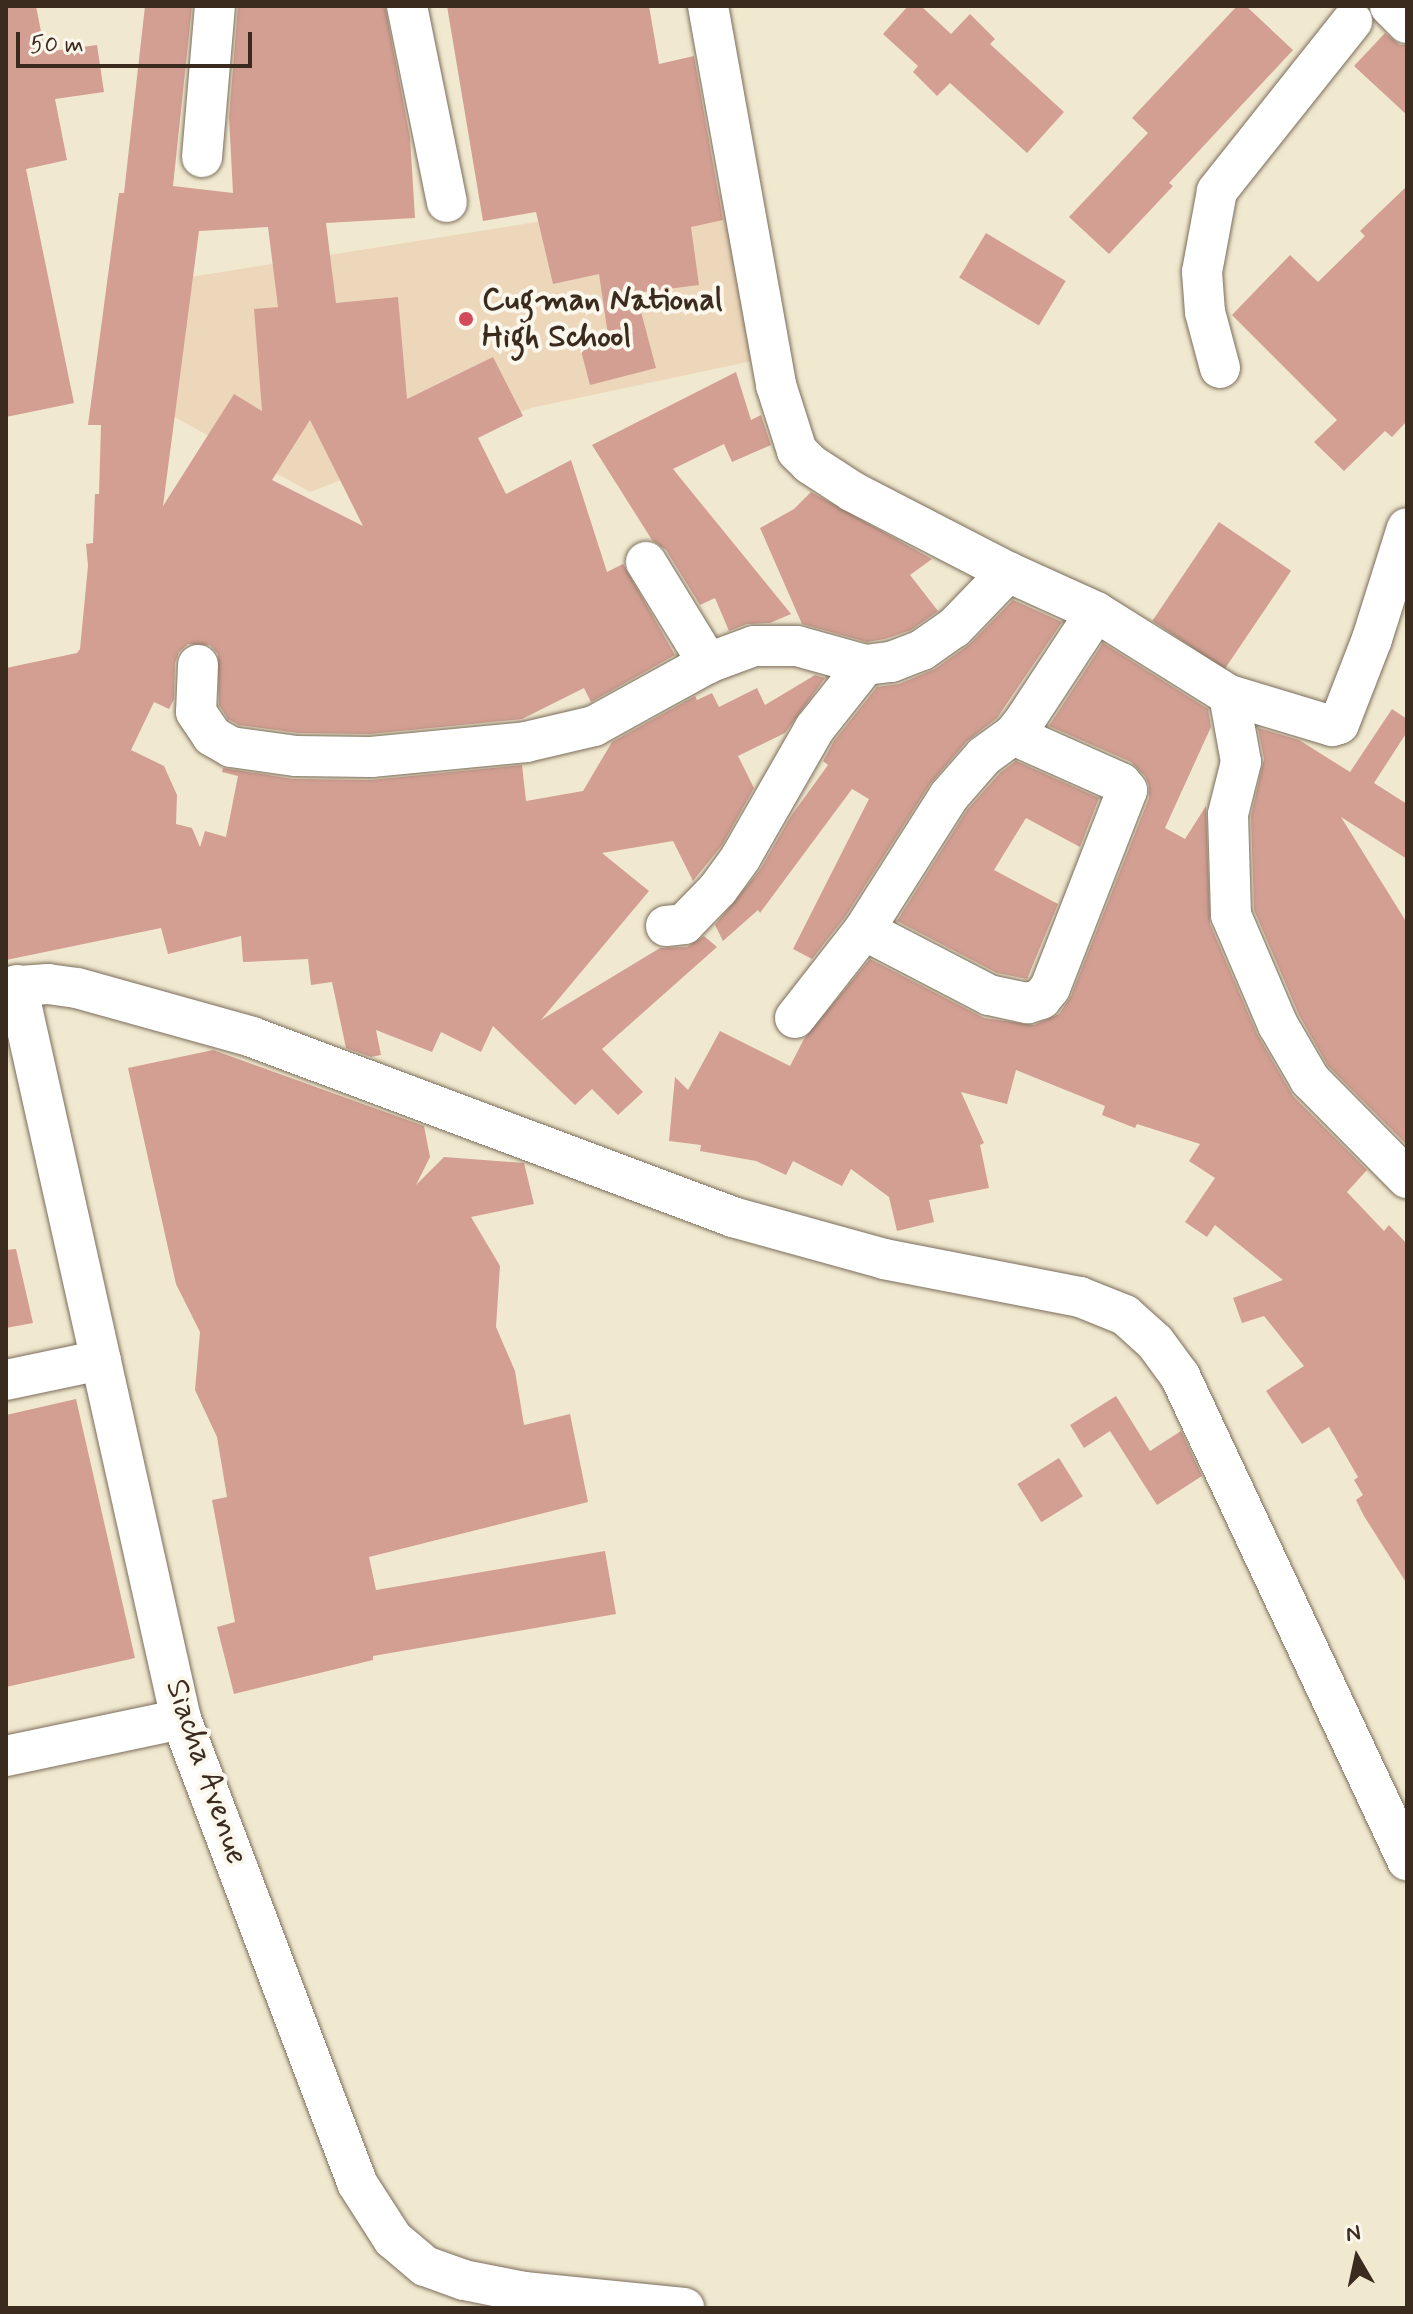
<!DOCTYPE html>
<style>
body{margin:0}
#map{position:relative;width:1413px;height:2314px;overflow:hidden;background:#f1e9cf;font-family:Mynerve,sans-serif}
div>[style]{position:absolute}
.built>*{inset:0;background:#edd7bb}
.building>*{inset:0;background:#d39f93;transform-origin:0 0}
.roads{filter:drop-shadow(0 0 2px #7b6d5c) drop-shadow(0 0 2px #7b6d5c)}
.minor>*{height:40px;margin:-20px;padding:0 20px;transform-origin:20px;border-radius:20px;background:#fff}
.dots>*{width:22px;height:22px;translate:-50% -50%;box-sizing:border-box;border:4px solid #fbf7ec;border-radius:50%}
span{translate:-50% -50%;white-space:nowrap;text-align:center;line-height:1.15;-webkit-text-stroke:8px #fbf7ec;paint-order:stroke}
.poi-label{font-size:32px;color:#3b2a1e;font-weight:700}
.left{translate:0 -50%;text-align:left}
.street-label{font-size:32px;color:#3b2a1e}
.frame{position:absolute;inset:0;border:8px solid #3b2a1e;pointer-events:none}
.north{position:absolute;left:1317px;top:2218px;width:80px;height:80px;-webkit-text-stroke:6px #fbf7ec;paint-order:stroke;rotate:351deg;font-size:22px;font-weight:700;line-height:32px;text-align:center;color:#3b2a1e}
.north::after{content:'';display:block;margin:auto;width:28px;height:36px;background:#3b2a1e;clip-path:polygon(50% 0,100% 100%,50% 72%,0 100%)}
.scale{position:absolute;left:16px;top:32px;width:236px;height:36px;box-sizing:border-box;border:4px solid #3b2a1e;border-top:0;padding-left:10px;font-size:24px;line-height:28px;white-space:nowrap;color:#3b2a1e;-webkit-text-stroke:6px #fbf7ec;paint-order:stroke}
</style>
<div id="map">
<div class="built">
<i style="clip-path:polygon(720px 193px,757px 360px,531px 408px,310px 492px,169px 414px,190px 277px)"></i>
</div>
<div class="building">
<i style="clip-path:polygon(6px 6px,36px 6px,45px 52px,97px 45px,104px 92px,55px 99px,67px 160px,26px 169px,74px 403px,6px 417px)"></i>
<i style="clip-path:polygon(evenodd,145px 6px,192px 6px,173px 186px,233px 193px,229px 117px,238px 6px,385px 6px,410px 137px,415px 218px,326px 223px,336px 303px,398px 297px,407px 399px,493px 357px,523px 416px,478px 438px,506px 494px,571px 460px,607px 572px,623px 564px,675px 655px,591px 702px,584px 688px,522px 719px,370px 734px,298px 733px,239px 725px,228px 719px,219px 705px,218px 654px,210px 645px,188px 644px,179px 652px,175px 663px,174px 699px,169px 709px,154px 702px,131px 750px,164px 766px,177px 795px,176px 824px,192px 828px,200px 847px,205px 831px,226px 837px,238px 776px,222px 772px,223px 768px,293px 779px,371px 780px,522px 765px,526px 801px,583px 791px,612px 742px,695px 696px,697px 700px,712px 693px,719px 707px,757px 688px,765px 705px,815px 675px,825px 678px,785px 733px,738px 756px,754px 788px,722px 845px,693px 881px,673px 841px,602px 853px,649px 891px,541px 1020px,660px 948px,687px 947px,704px 936px,717px 947px,602px 1049px,643px 1092px,618px 1115px,592px 1089px,575px 1105px,493px 1026px,481px 1052px,441px 1032px,432px 1052px,376px 1030px,381px 1055px,371px 1057px,346px 1048px,332px 982px,311px 985px,308px 959px,243px 962px,241px 936px,168px 954px,161px 928px,6px 960px,6px 668px,77px 653px,80px 649px,88px 566px,86px 544px,93px 543px,95px 494px,99px 494px,101px 425px,88px 425px,119px 193px,124px 193px,145px 6px,268px 227px,278px 307px,254px 309px,262px 411px,234px 394px,163px 506px,199px 231px,268px 227px,145px 6px,310px 420px,363px 526px,272px 480px,310px 420px)"></i>
<i style="clip-path:polygon(447px 6px,649px 6px,659px 64px,694px 56px,723px 220px,691px 227px,699px 285px,636px 293px,656px 368px,590px 385px,579px 343px,608px 335px,599px 274px,553px 284px,536px 212px,483px 221px)"></i>
<i style="clip-path:polygon(908px 6px,921px 6px,951px 34px,970px 14px,995px 39px,990px 44px,1064px 112px,1027px 153px,950px 83px,937px 96px,913px 72px,918px 66px,883px 34px)"></i>
<i style="clip-path:polygon(1237px 6px,1246px 6px,1293px 50px,1169px 183px,1173px 186px,1109px 254px,1069px 217px,1148px 133px,1132px 118px)"></i>
<i style="clip-path:polygon(1385px 33px,1400px 45px,1407px 45px,1407px 115px,1354px 66px)"></i>
<i style="clip-path:polygon(1407px 186px,1407px 421px,1392px 437px,1385px 431px,1344px 471px,1314px 442px,1337px 420px,1232px 315px,1290px 255px,1318px 282px,1365px 236px,1360px 231px)"></i>
<i style="left:986px;top:233px;width:93px;height:52px;rotate:31deg"></i>
<i style="clip-path:polygon(736px 372px,751px 420px,761px 415px,771px 445px,732px 462px,724px 444px,673px 469px,791px 614px,770px 623px,747px 624px,729px 631px,715px 598px,700px 605px,666px 550px,652px 540px,592px 445px)"></i>
<i style="clip-path:polygon(811px 492px,932px 559px,910px 575px,938px 611px,911px 630px,885px 639px,867px 642px,802px 624px,760px 528px,794px 509px)"></i>
<i style="left:1219px;top:522px;width:87px;height:119px;rotate:34deg"></i>
<i style="clip-path:polygon(1013px 600px,1062px 622px,997px 718px,967px 741px,930px 784px,845px 917px,812px 959px,793px 949px,869px 799px,852px 789px,760px 913px,758px 910px,723px 941px,715px 925px,760px 870px,791px 816px,828px 765px,823px 761px,834px 741px,877px 687px,899px 684px,935px 669px,970px 644px)"></i>
<i style="clip-path:polygon(1103px 643px,1208px 709px,1211px 727px,1165px 828px,1185px 839px,1206px 806px,1210px 924px,1257px 1034px,1293px 1096px,1367px 1170px,1347px 1192px,1384px 1231px,1389px 1225px,1407px 1244px,1407px 1584px,1364px 1516px,1356px 1500px,1363px 1495px,1354px 1480px,1358px 1477px,1329px 1427px,1302px 1444px,1266px 1391px,1304px 1366px,1264px 1316px,1242px 1323px,1233px 1298px,1283px 1280px,1215px 1225px,1207px 1237px,1185px 1222px,1215px 1178px,1189px 1161px,1200px 1144px,1137px 1124px,1135px 1128px,1102px 1115px,1105px 1106px,1016px 1070px,1007px 1104px,961px 1092px,984px 1143px,980px 1145px,989px 1188px,929px 1200px,934px 1222px,897px 1231px,889px 1197px,851px 1169px,842px 1186px,793px 1161px,786px 1175px,756px 1161px,700px 1151px,701px 1145px,669px 1141px,675px 1077px,688px 1090px,720px 1031px,790px 1066px,804px 1039px,870px 959px,984px 1018px,1034px 1025px,1059px 1014px,1071px 996px,1149px 798px,1149px 785px,1145px 776px,1131px 762px,1049px 726px)"></i>
<i style="clip-path:polygon(1392px 709px,1407px 719px,1407px 732px,1374px 783px,1407px 804px,1407px 859px,1341px 817px,1407px 923px,1407px 1145px,1328px 1066px,1299px 1015px,1254px 910px,1251px 816px,1264px 759px,1258px 728px,1299px 740px,1350px 772px)"></i>
<i style="clip-path:polygon(1016px 761px,1099px 798px,1080px 847px,1026px 818px,994px 870px,1058px 904px,1027px 979px,997px 973px,897px 921px,967px 810px,1000px 773px)"></i>
<i style="clip-path:polygon(213px 1050px,424px 1126px,430px 1157px,416px 1185px,444px 1157px,524px 1163px,534px 1204px,471px 1217px,500px 1266px,496px 1327px,515px 1371px,524px 1425px,570px 1414px,588px 1502px,369px 1557px,376px 1590px,605px 1551px,616px 1614px,373px 1656px,373px 1660px,234px 1694px,217px 1627px,235px 1622px,212px 1500px,227px 1497px,217px 1437px,195px 1390px,200px 1332px,176px 1284px,128px 1068px)"></i>
<i style="clip-path:polygon(16px 1249px,33px 1323px,6px 1328px,6px 1250px)"></i>
<i style="clip-path:polygon(1116px 1396px,1150px 1451px,1181px 1431px,1202px 1476px,1157px 1505px,1110px 1431px,1084px 1448px,1070px 1425px)"></i>
<i style="clip-path:polygon(76px 1399px,135px 1658px,6px 1687px,6px 1415px)"></i>
<i style="left:1059px;top:1458px;width:45px;height:49px;rotate:58deg"></i>
</div>
<div class="roads">
<div class="minor">
<i style="left:407px;top:6px;width:200px;rotate:78.5deg"></i>
<i style="left:708px;top:6px;width:385px;rotate:79.8deg"></i>
<i style="left:776px;top:385px;width:69px;rotate:72.3deg"></i>
<i style="left:797px;top:451px;width:18px;rotate:45deg"></i>
<i style="left:810px;top:464px;width:51px;rotate:33.1deg"></i>
<i style="left:853px;top:492px;width:174px;rotate:27.3deg"></i>
<i style="left:1008px;top:572px;width:97px;rotate:24.4deg"></i>
<i style="left:1096px;top:612px;width:157px;rotate:32deg"></i>
<i style="left:1229px;top:695px;width:108px;rotate:16.8deg"></i>
<i style="left:1332px;top:726px;width:7px;rotate:-16deg"></i>
<i style="left:1339px;top:724px;width:91px;rotate:-68.8deg"></i>
<i style="left:1372px;top:639px;width:116px;rotate:-72.5deg"></i>
<i style="left:1390px;top:6px;width:24px;rotate:45deg"></i>
<i style="left:202px;top:157px;width:152px;rotate:-85.1deg"></i>
<i style="left:1220px;top:368px;width:58px;rotate:-105deg"></i>
<i style="left:1205px;top:312px;width:40px;rotate:-94.3deg"></i>
<i style="left:1202px;top:272px;width:82px;rotate:-79.5deg"></i>
<i style="left:1217px;top:191px;width:217px;rotate:-51.5deg"></i>
<i style="left:646px;top:562px;width:119px;rotate:58.5deg"></i>
<i style="left:198px;top:665px;width:47px;rotate:92.4deg"></i>
<i style="left:196px;top:712px;width:29px;rotate:56deg"></i>
<i style="left:212px;top:736px;width:22px;rotate:30deg"></i>
<i style="left:231px;top:747px;width:66px;rotate:7.9deg"></i>
<i style="left:296px;top:756px;width:75px;rotate:0.8deg"></i>
<i style="left:371px;top:757px;width:156px;rotate:-5.5deg"></i>
<i style="left:526px;top:742px;width:70px;rotate:-13.2deg"></i>
<i style="left:594px;top:726px;width:130px;rotate:-28.9deg"></i>
<i style="left:708px;top:663px;width:49px;rotate:-20.3deg"></i>
<i style="left:754px;top:646px;width:43px"></i>
<i style="left:797px;top:646px;width:71px;rotate:15.6deg"></i>
<i style="left:865px;top:665px;width:26px;rotate:-7deg"></i>
<i style="left:891px;top:662px;width:33px;rotate:-21deg"></i>
<i style="left:922px;top:650px;width:39px;rotate:-35deg"></i>
<i style="left:954px;top:628px;width:78px;rotate:-46deg"></i>
<i style="left:1229px;top:695px;width:68px;rotate:79.8deg"></i>
<i style="left:1241px;top:762px;width:54px;rotate:104deg"></i>
<i style="left:1228px;top:814px;width:101px;rotate:88.3deg"></i>
<i style="left:1231px;top:915px;width:120px;rotate:66.9deg"></i>
<i style="left:1278px;top:1025px;width:64px;rotate:59.8deg"></i>
<i style="left:1310px;top:1080px;width:138px;rotate:45.3deg"></i>
<i style="left:666px;top:926px;width:18px;rotate:-6deg"></i>
<i style="left:684px;top:924px;width:49px;rotate:-45.8deg"></i>
<i style="left:718px;top:889px;width:39px;rotate:-54deg"></i>
<i style="left:741px;top:857px;width:149px;rotate:-60.2deg"></i>
<i style="left:815px;top:728px;width:80px;rotate:-51.6deg"></i>
<i style="left:864px;top:930px;width:141px;rotate:27.5deg"></i>
<i style="left:989px;top:995px;width:40px;rotate:12deg"></i>
<i style="left:1028px;top:1003px;width:14px;rotate:-17deg"></i>
<i style="left:1041px;top:999px;width:14px;rotate:-51deg"></i>
<i style="left:1050px;top:988px;width:212px;rotate:-68.7deg"></i>
<i style="left:1127px;top:790px;width:9px;rotate:-131deg"></i>
<i style="left:1121px;top:783px;width:118px;rotate:-156deg"></i>
<i style="left:17px;top:985px;width:752px;rotate:77.41deg"></i>
<i style="left:181px;top:1719px;width:496px;rotate:69.2deg"></i>
<i style="left:357px;top:2183px;width:67px;rotate:57.3deg"></i>
<i style="left:393px;top:2239px;width:42px;rotate:40.2deg"></i>
<i style="left:425px;top:2266px;width:41px;rotate:19.7deg"></i>
<i style="left:464px;top:2280px;width:61px;rotate:11.3deg"></i>
<i style="left:524px;top:2292px;width:161px;rotate:5.7deg"></i>
<i style="left:6px;top:987px;width:42px;rotate:-4.1deg"></i>
<i style="left:48px;top:984px;width:29px;rotate:8deg"></i>
<i style="left:77px;top:988px;width:182px;rotate:15.6deg"></i>
<i style="left:252px;top:1037px;width:514px;rotate:20.52deg"></i>
<i style="left:733px;top:1217px;width:157px;rotate:15.5deg"></i>
<i style="left:884px;top:1259px;width:200px;rotate:11deg"></i>
<i style="left:1080px;top:1297px;width:48px;rotate:21.8deg"></i>
<i style="left:1125px;top:1315px;width:40px;rotate:42deg"></i>
<i style="left:1155px;top:1342px;width:42px;rotate:53.7deg"></i>
<i style="left:1180px;top:1376px;width:535px;rotate:64.87deg"></i>
<i style="left:795px;top:1018px;width:112px;rotate:-51.9deg"></i>
<i style="left:864px;top:930px;width:159px;rotate:-57.6deg"></i>
<i style="left:949px;top:796px;width:53px;rotate:-48.8deg"></i>
<i style="left:984px;top:756px;width:36px;rotate:-36deg"></i>
<i style="left:1013px;top:735px;width:19px;rotate:-51deg"></i>
<i style="left:1025px;top:720px;width:129px;rotate:-56.7deg"></i>
<i style="left:6px;top:1380px;width:97px;rotate:-11.9deg"></i>
<i style="left:6px;top:1756px;width:179px;rotate:-11.9deg"></i>
</div>
</div>
<div class="dots">
<i style="left:466px;top:319px;background:#d1495b"></i>
</div>
<div class="poi-label">
<span class="left" style="left:482px;top:319px">Cugman National<br>High School</span>
</div>
<div class="street-label">
<span style="left:206px;top:1772px;rotate:71deg">Siacha Avenue</span>
</div>
<div class="frame"></div>
<div class="north">N</div>
<div class="scale">50 m</div>
</div>
